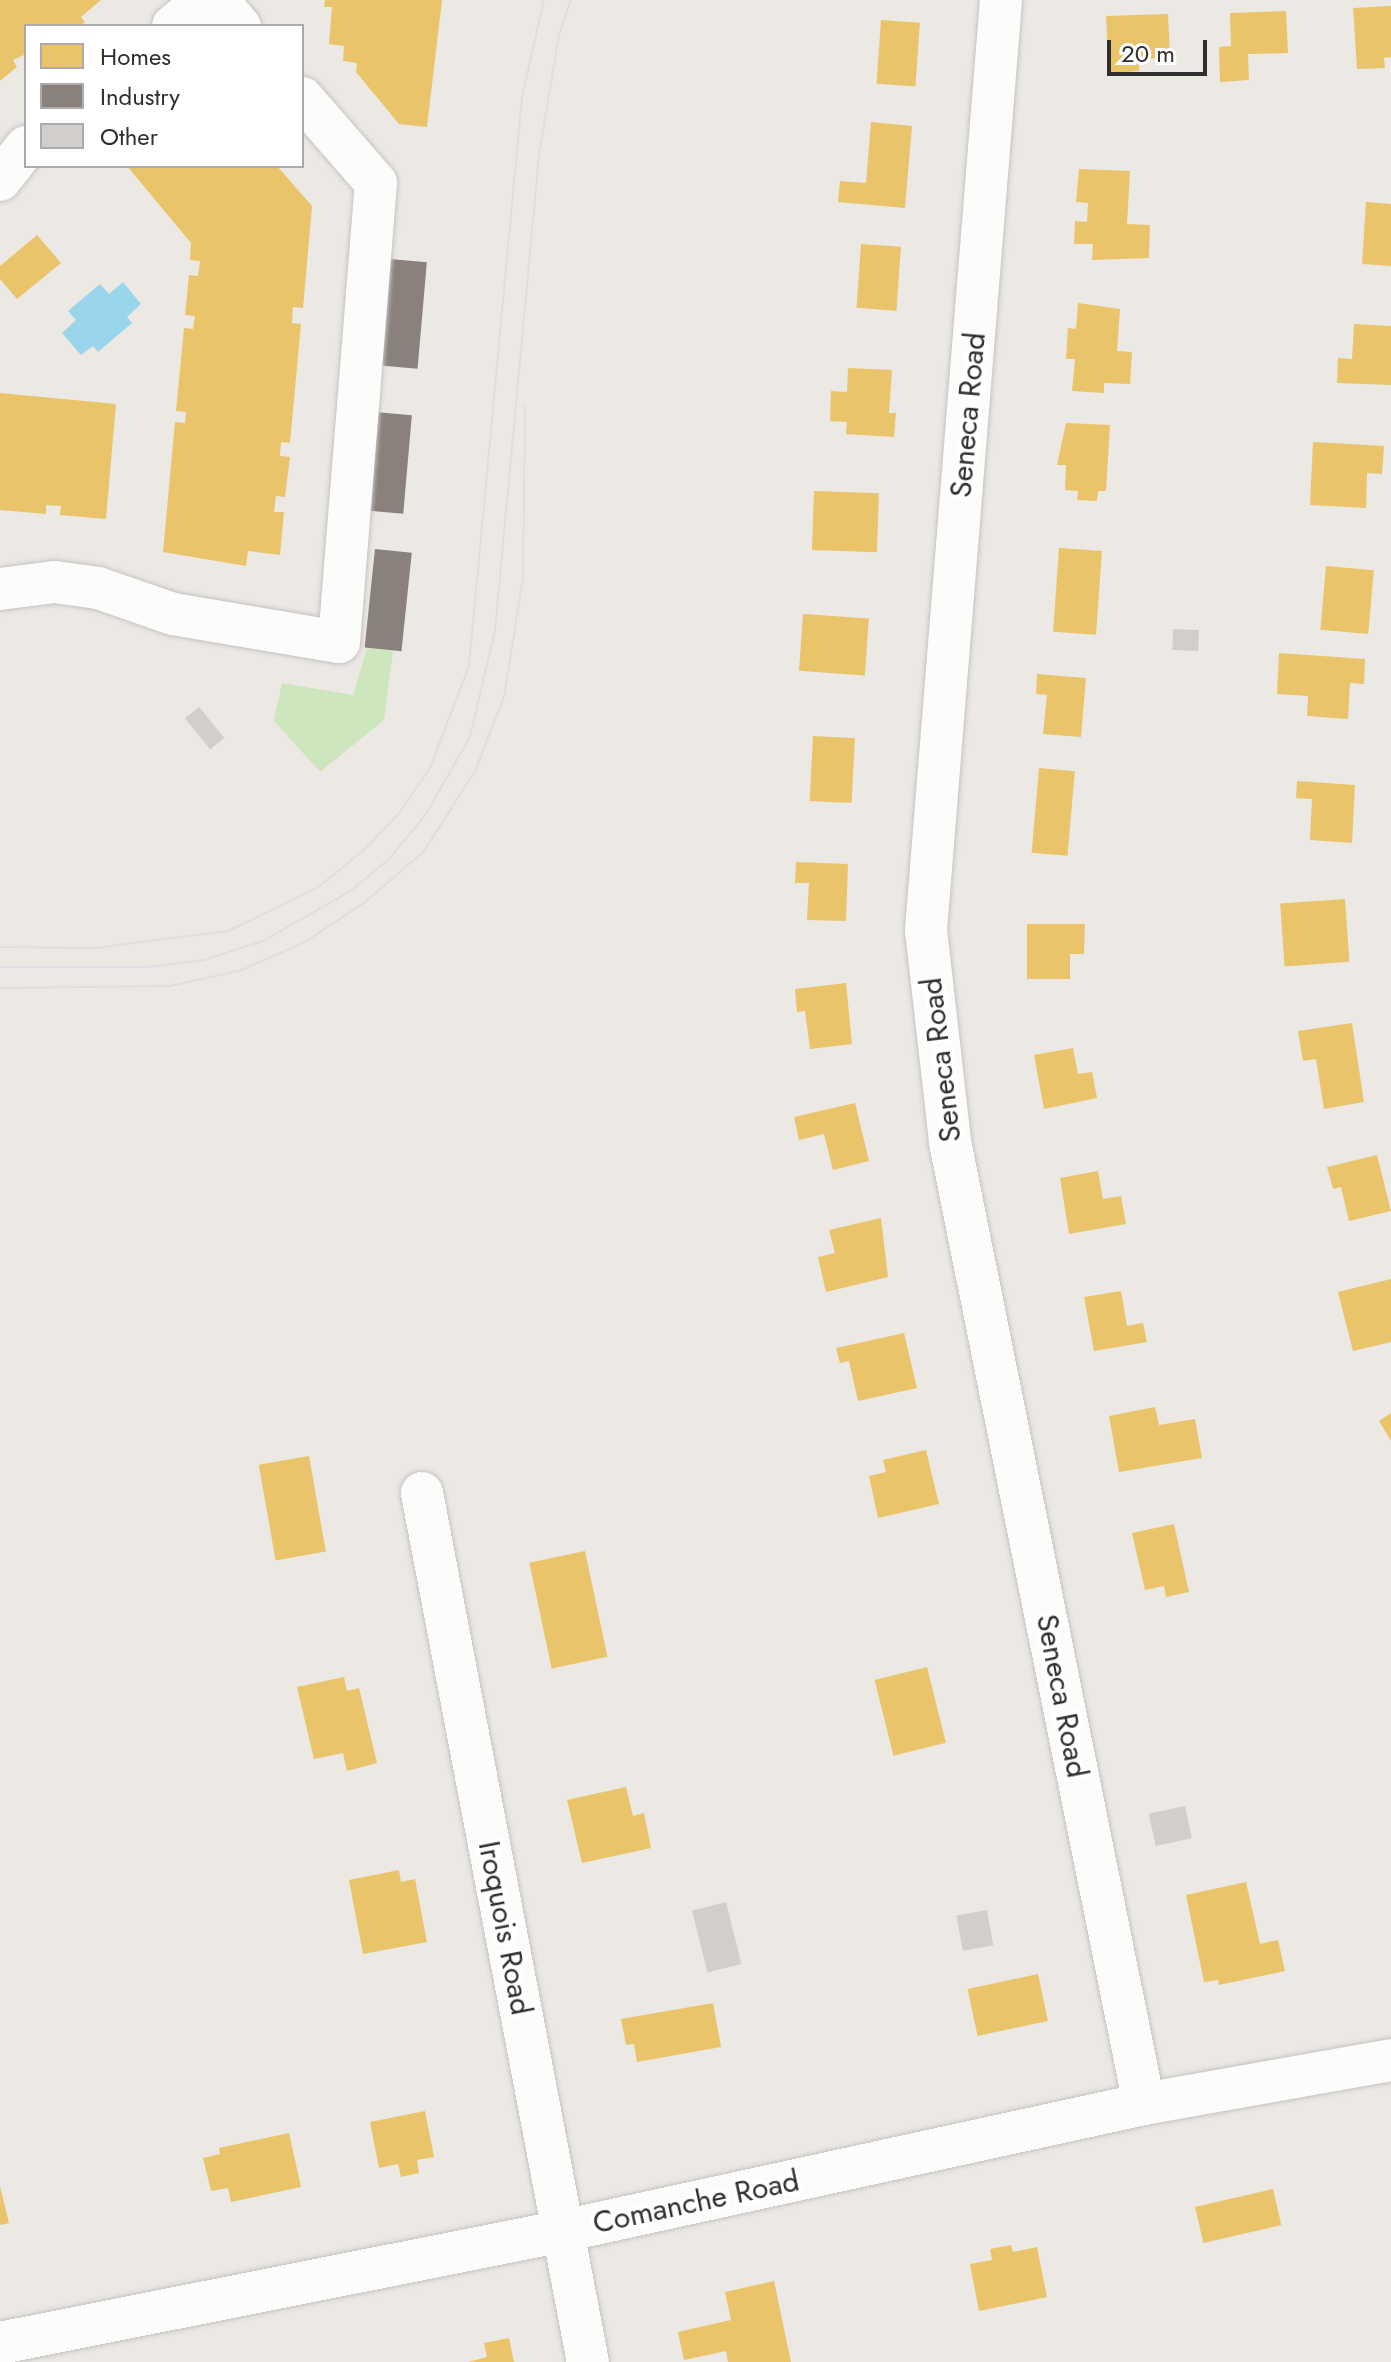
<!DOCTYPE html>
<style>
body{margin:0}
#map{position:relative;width:1391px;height:2362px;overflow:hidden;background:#ece8e4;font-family:Jost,sans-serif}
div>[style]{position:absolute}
.green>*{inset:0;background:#cee6be}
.water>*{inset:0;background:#99d6ec}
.homes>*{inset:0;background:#e9c46a;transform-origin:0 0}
.industry>*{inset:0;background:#8a817c;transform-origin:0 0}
.building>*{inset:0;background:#d1cecb;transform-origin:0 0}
.roads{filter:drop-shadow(0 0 2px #c5c4c5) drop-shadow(0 0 2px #c5c4c5)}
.minor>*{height:42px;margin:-21px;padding:0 21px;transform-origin:21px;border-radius:21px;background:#fcfcfb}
.tram>*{height:2px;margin:-1px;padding:0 1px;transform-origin:1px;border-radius:1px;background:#dfdfe1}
span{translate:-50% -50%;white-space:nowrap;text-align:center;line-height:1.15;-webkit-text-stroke:8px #fff;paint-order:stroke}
.street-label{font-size:30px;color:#2e2e2e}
.legend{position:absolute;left:24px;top:24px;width:280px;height:144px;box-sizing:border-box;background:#fff;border:2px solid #ababab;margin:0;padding:10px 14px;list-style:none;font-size:24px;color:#2e2e2e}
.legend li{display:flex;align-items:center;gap:16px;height:40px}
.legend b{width:40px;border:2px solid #ababab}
.scale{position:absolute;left:1107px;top:40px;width:100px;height:36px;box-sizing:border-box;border:4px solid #2e2e2e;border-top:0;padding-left:10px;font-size:24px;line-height:28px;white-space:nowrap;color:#2e2e2e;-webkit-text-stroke:6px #fff;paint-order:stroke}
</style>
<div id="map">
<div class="green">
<i style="clip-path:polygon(367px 648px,393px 651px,384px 720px,320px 772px,274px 721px,282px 683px,353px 695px)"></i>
</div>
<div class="water">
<i style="clip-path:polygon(123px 282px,141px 304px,127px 317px,132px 323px,98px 352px,93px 346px,81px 355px,62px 333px,76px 320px,68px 311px,100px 284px,109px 294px)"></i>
</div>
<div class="homes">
<i style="clip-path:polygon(0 0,101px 0,81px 17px,85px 22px,80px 26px,26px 26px,26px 54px,13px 60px,17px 67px,0 81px)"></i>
<i style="clip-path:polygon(325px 0,442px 0,427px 127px,399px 124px,356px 72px,357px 63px,343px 61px,344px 46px,329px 44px,332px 7px,324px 7px)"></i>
<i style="clip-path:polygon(1391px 6px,1391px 57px,1384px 58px,1385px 68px,1357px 69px,1353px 8px)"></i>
<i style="clip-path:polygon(1286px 11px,1288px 53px,1248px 54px,1249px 80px,1220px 82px,1219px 47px,1231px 46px,1230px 13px)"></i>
<i style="clip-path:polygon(1168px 14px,1170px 58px,1139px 59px,1139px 71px,1109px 73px,1106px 16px)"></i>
<i style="left:881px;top:20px;width:39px;height:64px;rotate:4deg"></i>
<i style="clip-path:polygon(871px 122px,912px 126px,905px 208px,838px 202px,840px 181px,866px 183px)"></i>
<i style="clip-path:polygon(127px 166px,277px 166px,312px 206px,303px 308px,293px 307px,292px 323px,301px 324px,290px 443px,281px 442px,280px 456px,290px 457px,285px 497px,276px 496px,274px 512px,284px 512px,280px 555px,248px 551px,246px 566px,163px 552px,175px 422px,185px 423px,186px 412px,176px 411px,184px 328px,193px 329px,195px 316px,185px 315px,189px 275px,198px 276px,200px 261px,190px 260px,191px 243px)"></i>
<i style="clip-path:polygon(1079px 169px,1130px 171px,1127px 224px,1150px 225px,1149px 258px,1092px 260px,1093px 244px,1074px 244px,1075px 221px,1087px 222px,1088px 203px,1076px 202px)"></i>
<i style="clip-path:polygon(1366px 202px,1391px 204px,1391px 266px,1362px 264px)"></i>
<i style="clip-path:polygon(37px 235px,61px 263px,17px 299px,0 279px,0 266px)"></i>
<i style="left:861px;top:244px;width:40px;height:64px;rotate:4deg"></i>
<i style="clip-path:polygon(1078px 303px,1120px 309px,1117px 351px,1132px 352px,1130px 384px,1104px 383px,1104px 393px,1072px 391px,1075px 359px,1066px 359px,1068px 328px,1076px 329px)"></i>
<i style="clip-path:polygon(1354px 324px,1391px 326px,1391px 385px,1337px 383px,1338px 358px,1352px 359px)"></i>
<i style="clip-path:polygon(848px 368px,892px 370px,889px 413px,896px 413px,894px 437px,846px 434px,847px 422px,830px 421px,831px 391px,847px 392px)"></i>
<i style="clip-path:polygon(0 393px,116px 404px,106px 519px,60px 515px,61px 506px,46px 505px,46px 514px,0 510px)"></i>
<i style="clip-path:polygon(1066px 423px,1110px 425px,1106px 491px,1098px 491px,1097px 501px,1077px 500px,1078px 491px,1065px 490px,1066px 465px,1057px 465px)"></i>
<i style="clip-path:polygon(1313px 442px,1384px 446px,1382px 474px,1367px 473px,1366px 508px,1310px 505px)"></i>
<i style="left:814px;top:491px;width:65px;height:59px;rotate:2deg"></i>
<i style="left:1059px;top:548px;width:43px;height:84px;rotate:4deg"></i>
<i style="left:1326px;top:566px;width:48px;height:64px;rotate:5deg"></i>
<i style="left:803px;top:614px;width:66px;height:57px;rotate:4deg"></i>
<i style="clip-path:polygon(1279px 653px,1365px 659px,1364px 684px,1350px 683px,1348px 719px,1307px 716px,1308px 696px,1277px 694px)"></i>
<i style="clip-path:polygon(1037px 674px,1086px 678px,1081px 737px,1043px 734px,1047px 695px,1036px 694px)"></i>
<i style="left:813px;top:736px;width:42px;height:65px;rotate:3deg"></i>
<i style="left:1039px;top:768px;width:36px;height:85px;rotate:5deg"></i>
<i style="clip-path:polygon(1297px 781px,1355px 785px,1352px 843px,1310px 840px,1312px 799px,1296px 798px)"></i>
<i style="clip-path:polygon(796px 862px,848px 864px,846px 921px,807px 920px,809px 883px,795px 883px)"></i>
<i style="left:1345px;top:899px;width:63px;height:65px;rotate:86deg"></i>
<i style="clip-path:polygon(1027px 924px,1085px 924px,1084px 954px,1070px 954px,1070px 979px,1027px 979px)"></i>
<i style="clip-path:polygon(846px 983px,852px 1044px,810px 1049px,805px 1011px,797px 1012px,795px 989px)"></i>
<i style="clip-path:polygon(1352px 1023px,1364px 1102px,1324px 1109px,1316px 1059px,1303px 1061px,1298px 1031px)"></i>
<i style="clip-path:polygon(1073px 1048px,1078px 1074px,1092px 1072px,1097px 1098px,1044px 1109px,1034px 1055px)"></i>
<i style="clip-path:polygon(855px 1103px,869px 1161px,833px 1170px,824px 1134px,799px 1140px,794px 1117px)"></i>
<i style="clip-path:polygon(1377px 1155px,1391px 1211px,1349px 1221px,1341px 1187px,1333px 1189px,1327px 1167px)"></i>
<i style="clip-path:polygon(1098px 1171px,1103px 1199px,1121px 1196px,1126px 1224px,1069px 1234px,1060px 1178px)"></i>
<i style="clip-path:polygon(881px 1218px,888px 1277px,826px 1292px,818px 1257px,835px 1253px,829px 1230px)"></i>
<i style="clip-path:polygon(1391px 1279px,1391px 1342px,1353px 1351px,1338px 1292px)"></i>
<i style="clip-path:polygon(1121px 1291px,1127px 1326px,1143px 1323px,1147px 1342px,1094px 1351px,1084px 1297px)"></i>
<i style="clip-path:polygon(904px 1333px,917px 1388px,858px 1401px,849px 1361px,840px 1363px,836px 1348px)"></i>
<i style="clip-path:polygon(1155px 1407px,1159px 1425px,1195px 1419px,1202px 1458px,1119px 1472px,1109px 1416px)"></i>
<i style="clip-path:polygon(1391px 1413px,1391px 1441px,1379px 1421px)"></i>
<i style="clip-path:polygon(926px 1450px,939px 1504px,878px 1518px,869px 1476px,886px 1472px,883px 1460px)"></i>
<i style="left:309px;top:1456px;width:97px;height:51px;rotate:80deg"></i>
<i style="clip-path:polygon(1174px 1524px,1189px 1592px,1166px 1597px,1164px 1586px,1145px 1590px,1132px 1533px)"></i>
<i style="left:585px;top:1551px;width:108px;height:57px;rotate:78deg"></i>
<i style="left:927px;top:1667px;width:78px;height:54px;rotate:76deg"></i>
<i style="clip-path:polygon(344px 1677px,347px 1691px,359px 1688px,377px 1763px,347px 1771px,343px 1753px,314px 1759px,297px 1687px)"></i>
<i style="clip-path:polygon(626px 1787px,633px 1816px,644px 1813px,651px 1848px,582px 1863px,567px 1800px)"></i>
<i style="clip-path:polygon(399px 1870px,401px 1882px,415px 1879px,427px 1942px,363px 1954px,349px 1880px)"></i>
<i style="clip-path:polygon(1246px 1882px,1260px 1944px,1278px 1940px,1285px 1971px,1219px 1985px,1218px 1980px,1204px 1982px,1186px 1895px)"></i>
<i style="left:1038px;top:1974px;width:48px;height:72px;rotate:78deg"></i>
<i style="clip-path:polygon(713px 2003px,721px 2047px,637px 2062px,634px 2044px,626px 2045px,621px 2019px)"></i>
<i style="clip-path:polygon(425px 2111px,434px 2157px,417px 2160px,419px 2173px,401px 2177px,398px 2164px,379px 2168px,370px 2122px)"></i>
<i style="clip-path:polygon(289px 2133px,301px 2187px,231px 2202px,228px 2188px,211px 2191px,203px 2158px,220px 2154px,219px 2148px)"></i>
<i style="clip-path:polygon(0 2186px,9px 2223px,0 2225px)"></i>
<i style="left:1273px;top:2189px;width:37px;height:80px;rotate:77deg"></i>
<i style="clip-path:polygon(1011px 2245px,1013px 2252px,1037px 2247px,1047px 2297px,979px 2311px,970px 2264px,992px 2260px,990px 2249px)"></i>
<i style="clip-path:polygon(774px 2281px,791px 2362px,728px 2362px,726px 2351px,684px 2360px,678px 2332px,731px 2320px,725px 2292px)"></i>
<i style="clip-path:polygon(509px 2338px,514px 2362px,468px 2362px,487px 2357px,484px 2343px)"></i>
</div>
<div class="industry">
<i style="left:390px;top:259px;width:37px;height:107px;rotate:5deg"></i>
<i style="left:375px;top:412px;width:37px;height:99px;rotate:5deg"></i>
<i style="left:375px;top:549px;width:37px;height:99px;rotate:6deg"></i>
</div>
<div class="building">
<i style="left:1173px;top:629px;width:26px;height:21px;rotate:2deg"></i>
<i style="left:199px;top:707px;width:40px;height:18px;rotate:51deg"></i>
<i style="left:1185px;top:1806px;width:33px;height:37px;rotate:78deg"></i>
<i style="left:726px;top:1902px;width:64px;height:35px;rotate:76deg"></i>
<i style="left:987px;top:1910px;width:36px;height:31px;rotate:80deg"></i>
</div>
<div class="roads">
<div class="minor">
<i style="left:217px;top:0;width:35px;rotate:49deg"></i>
<i style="left:1001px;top:0;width:933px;rotate:94.61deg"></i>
<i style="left:926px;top:930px;width:213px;rotate:83.5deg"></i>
<i style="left:950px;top:1142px;width:981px;rotate:78.6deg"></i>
<i style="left:173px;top:26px;width:41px;rotate:-39.1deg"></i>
<i style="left:0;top:180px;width:42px;rotate:-51.8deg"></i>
<i style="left:0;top:589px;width:55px;rotate:-7.3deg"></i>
<i style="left:55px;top:582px;width:43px;rotate:7.9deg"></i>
<i style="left:98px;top:588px;width:79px;rotate:19.1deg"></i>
<i style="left:173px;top:614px;width:168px;rotate:9.6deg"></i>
<i style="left:339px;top:642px;width:460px;rotate:-85.4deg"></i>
<i style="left:376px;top:183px;width:113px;rotate:-131deg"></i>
<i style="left:422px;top:1493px;width:885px;rotate:79.19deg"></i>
<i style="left:0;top:2343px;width:574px;rotate:-11.25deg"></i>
<i style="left:563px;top:2231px;width:595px;rotate:-12.33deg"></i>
<i style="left:1144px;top:2104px;width:251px;rotate:-10.1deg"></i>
</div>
</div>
<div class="tram">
<i style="left:0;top:947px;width:96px;rotate:0.6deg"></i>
<i style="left:96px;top:948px;width:133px;rotate:-7.3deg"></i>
<i style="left:228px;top:931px;width:99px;rotate:-25.8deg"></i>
<i style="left:317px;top:888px;width:62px;rotate:-39.1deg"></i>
<i style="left:365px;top:849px;width:51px;rotate:-46.6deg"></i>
<i style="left:400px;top:812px;width:53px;rotate:-55.7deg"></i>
<i style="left:430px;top:768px;width:109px;rotate:-69.1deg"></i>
<i style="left:469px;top:666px;width:571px;rotate:-84.68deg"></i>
<i style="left:522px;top:97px;width:99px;rotate:-77.2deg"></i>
<i style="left:0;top:967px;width:148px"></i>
<i style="left:148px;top:967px;width:56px;rotate:-7.1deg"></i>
<i style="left:204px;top:960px;width:62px;rotate:-17.9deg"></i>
<i style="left:263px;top:941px;width:99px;rotate:-29.7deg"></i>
<i style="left:349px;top:892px;width:53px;rotate:-39.7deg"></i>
<i style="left:390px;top:858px;width:57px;rotate:-50.7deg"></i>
<i style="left:426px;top:814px;width:89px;rotate:-60.3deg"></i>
<i style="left:470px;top:737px;width:110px;rotate:-76.8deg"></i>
<i style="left:495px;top:630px;width:483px;rotate:-84.7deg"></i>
<i style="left:540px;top:149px;width:115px;rotate:-80.5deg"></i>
<i style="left:559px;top:36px;width:38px;rotate:-72deg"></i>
<i style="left:0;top:988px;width:170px;rotate:-0.7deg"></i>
<i style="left:170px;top:986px;width:74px;rotate:-12.5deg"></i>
<i style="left:242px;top:970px;width:69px;rotate:-24deg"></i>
<i style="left:305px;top:942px;width:71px;rotate:-33.5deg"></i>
<i style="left:364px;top:903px;width:79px;rotate:-40.9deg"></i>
<i style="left:424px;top:851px;width:95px;rotate:-57.5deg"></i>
<i style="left:475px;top:771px;width:79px;rotate:-68.6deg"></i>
<i style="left:504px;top:697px;width:120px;rotate:-80.9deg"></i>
<i style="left:523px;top:579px;width:173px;rotate:-89.3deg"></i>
</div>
<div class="street-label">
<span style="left:968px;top:415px;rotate:-85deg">Seneca Road</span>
<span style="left:941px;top:1060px;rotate:-97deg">Seneca Road</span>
<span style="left:1062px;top:1696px;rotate:79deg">Seneca Road</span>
<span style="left:505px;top:1928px;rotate:79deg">Iroquois Road</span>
<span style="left:696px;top:2202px;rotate:-12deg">Comanche Road</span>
</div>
<ul class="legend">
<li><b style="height:22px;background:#e9c46a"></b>Homes</li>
<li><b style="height:22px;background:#8a817c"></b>Industry</li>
<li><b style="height:22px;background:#d1cecb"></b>Other</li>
</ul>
<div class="scale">20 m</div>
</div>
